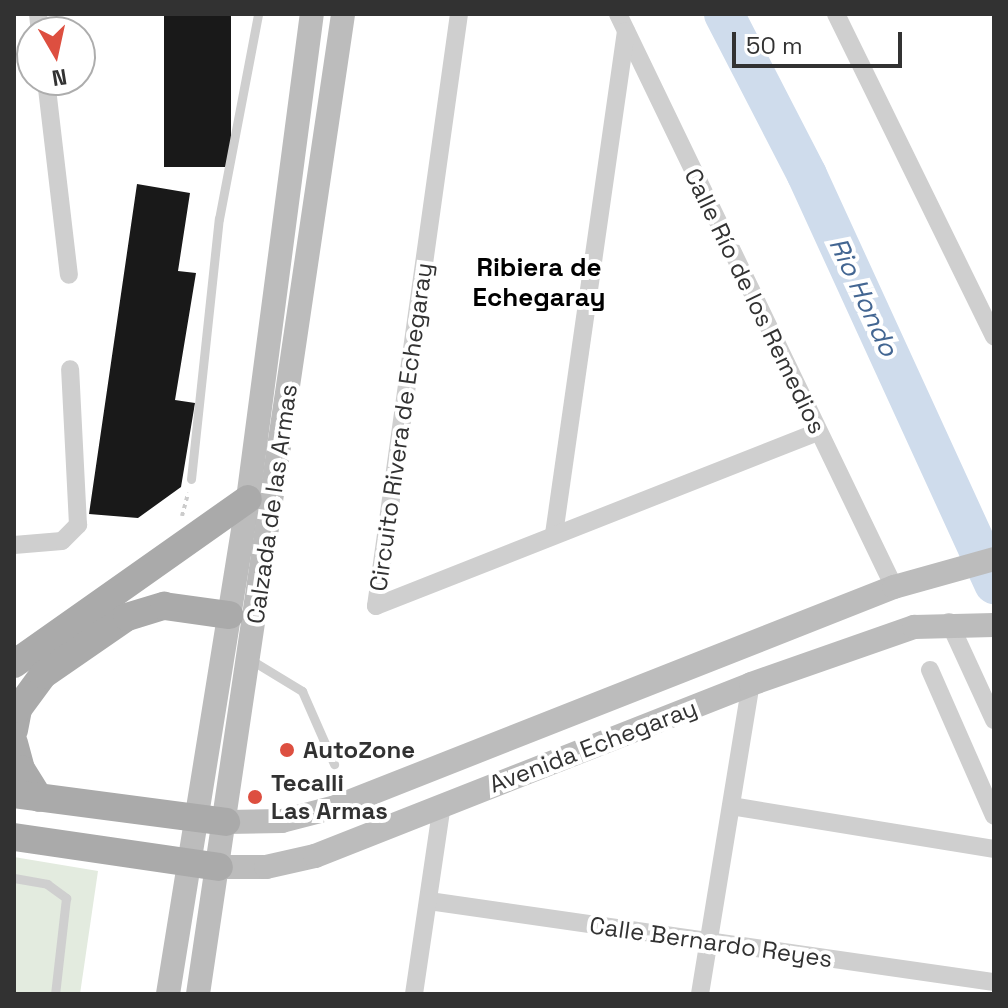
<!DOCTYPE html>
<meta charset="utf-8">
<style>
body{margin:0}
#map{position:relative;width:1008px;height:1008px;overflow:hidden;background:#fff;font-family:"Space Grotesk",sans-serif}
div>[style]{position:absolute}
.green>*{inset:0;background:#e3ebdf}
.river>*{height:40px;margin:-20px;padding:0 20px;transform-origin:20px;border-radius:20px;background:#cfdcec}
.building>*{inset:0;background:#191919;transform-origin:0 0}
.path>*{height:4px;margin-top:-2px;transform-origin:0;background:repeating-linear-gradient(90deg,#ccc 0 4px,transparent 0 8px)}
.lane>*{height:9px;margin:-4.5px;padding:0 4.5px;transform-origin:4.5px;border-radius:4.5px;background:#cfcfcf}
.street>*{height:18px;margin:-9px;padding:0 9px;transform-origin:9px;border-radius:9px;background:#cfcfcf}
.secondary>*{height:24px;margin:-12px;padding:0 12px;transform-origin:12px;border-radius:12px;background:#bcbcbc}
.primary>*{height:28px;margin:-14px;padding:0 14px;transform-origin:14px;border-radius:14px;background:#aaa}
.dots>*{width:22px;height:22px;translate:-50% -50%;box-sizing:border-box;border:4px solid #fff;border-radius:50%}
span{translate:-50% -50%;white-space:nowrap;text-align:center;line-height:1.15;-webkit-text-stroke:8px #fff;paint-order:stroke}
.street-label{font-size:24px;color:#323232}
.poi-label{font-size:24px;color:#323232;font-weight:700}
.left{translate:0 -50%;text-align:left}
.neighbourhood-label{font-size:26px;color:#000;font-weight:700}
.water-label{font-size:26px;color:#436692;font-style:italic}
.frame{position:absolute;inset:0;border:16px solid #323232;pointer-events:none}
.north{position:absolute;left:16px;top:16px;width:80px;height:80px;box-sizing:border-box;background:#fff;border:2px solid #adadad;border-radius:50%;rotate:171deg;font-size:22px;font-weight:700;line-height:32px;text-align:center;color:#323232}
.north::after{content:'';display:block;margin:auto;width:28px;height:36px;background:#dd4f40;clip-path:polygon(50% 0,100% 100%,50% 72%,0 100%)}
.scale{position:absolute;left:732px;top:32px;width:170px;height:36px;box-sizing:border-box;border:4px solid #323232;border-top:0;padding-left:10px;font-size:24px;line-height:28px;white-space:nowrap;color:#323232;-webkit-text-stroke:6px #fff;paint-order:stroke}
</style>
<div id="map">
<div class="green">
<i style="clip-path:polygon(14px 857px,98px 871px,80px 994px,14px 994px)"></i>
</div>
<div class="river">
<i style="left:724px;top:14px;width:181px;rotate:62.7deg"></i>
<i style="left:807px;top:175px;width:450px;rotate:65.4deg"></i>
</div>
<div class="building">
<i style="left:164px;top:14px;width:67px;height:153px"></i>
<i style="clip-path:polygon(137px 184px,190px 193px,178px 271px,196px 273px,175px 400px,195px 403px,181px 487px,138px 518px,89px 514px)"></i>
</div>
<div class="path">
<i style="left:182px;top:516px;width:24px;rotate:-75deg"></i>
</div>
<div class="lane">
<i style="left:191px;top:479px;width:262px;rotate:-83.9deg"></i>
<i style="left:219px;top:219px;width:209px;rotate:-79.2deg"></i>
<i style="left:251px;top:660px;width:60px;rotate:31.3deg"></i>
<i style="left:302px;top:691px;width:80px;rotate:66.3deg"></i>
<i style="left:14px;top:878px;width:34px;rotate:10deg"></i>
<i style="left:47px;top:884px;width:24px;rotate:36deg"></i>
<i style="left:66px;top:898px;width:97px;rotate:96.5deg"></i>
</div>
<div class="street">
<i style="left:38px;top:14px;width:18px;rotate:84deg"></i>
<i style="left:618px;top:14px;width:636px;rotate:64.28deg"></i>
<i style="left:836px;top:14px;width:359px;rotate:63.9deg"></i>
<i style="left:46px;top:80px;width:196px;rotate:83.3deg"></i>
<i style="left:554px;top:534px;width:508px;rotate:-81.85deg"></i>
<i style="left:14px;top:545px;width:48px;rotate:-4.8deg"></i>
<i style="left:62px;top:541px;width:23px;rotate:-45deg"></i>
<i style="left:78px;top:525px;width:156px;rotate:-92.9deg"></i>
<i style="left:376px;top:606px;width:598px;rotate:-82.02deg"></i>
<i style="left:376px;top:606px;width:475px;rotate:-21.5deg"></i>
<i style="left:949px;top:622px;width:108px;rotate:65.3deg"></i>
<i style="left:930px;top:670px;width:159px;rotate:66.3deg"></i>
<i style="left:731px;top:806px;width:266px;rotate:9.3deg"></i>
<i style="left:429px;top:901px;width:571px;rotate:8.16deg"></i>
<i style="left:414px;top:994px;width:191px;rotate:-81.6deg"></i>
<i style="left:700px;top:994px;width:314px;rotate:-80.7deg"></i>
</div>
<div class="secondary">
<i style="left:226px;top:822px;width:56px;rotate:-1deg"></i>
<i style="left:282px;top:821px;width:56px;rotate:-14.5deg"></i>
<i style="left:336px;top:807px;width:600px;rotate:-21.52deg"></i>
<i style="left:894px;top:587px;width:104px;rotate:-15.6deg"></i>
<i style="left:219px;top:867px;width:47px"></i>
<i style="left:266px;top:867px;width:50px;rotate:-12.7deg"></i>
<i style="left:315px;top:856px;width:469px;rotate:-21.5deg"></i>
<i style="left:751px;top:684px;width:173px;rotate:-19.3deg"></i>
<i style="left:914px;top:627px;width:80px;rotate:-1.4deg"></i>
<i style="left:168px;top:994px;width:501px;rotate:-80.82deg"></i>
<i style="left:248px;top:499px;width:489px;rotate:-82.5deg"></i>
<i style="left:198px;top:994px;width:991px;rotate:-81.58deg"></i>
</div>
<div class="primary">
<i style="left:14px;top:664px;width:286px;rotate:-35.2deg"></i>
<i style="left:14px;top:730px;width:21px;rotate:-79deg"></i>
<i style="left:18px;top:709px;width:42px;rotate:-53.7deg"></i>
<i style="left:43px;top:675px;width:102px;rotate:-34.6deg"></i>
<i style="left:127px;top:617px;width:39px;rotate:-17deg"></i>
<i style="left:164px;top:606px;width:66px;rotate:7.9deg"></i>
<i style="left:14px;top:743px;width:27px;rotate:75deg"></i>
<i style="left:21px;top:769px;width:34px;rotate:58deg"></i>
<i style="left:14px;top:794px;width:214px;rotate:7.5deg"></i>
<i style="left:14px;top:837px;width:207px;rotate:8.3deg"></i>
</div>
<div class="dots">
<i style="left:287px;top:750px;background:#dd4f40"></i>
<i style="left:255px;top:797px;background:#dd4f40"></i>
</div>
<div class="street-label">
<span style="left:755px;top:301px;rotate:64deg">Calle Río de los Remedios</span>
<span style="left:401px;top:427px;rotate:-82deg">Circuito Rivera de Echegaray</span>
<span style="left:272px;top:504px;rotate:-82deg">Calzada de las Armas</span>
<span style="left:593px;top:746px;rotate:-21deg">Avenida Echegaray</span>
<span style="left:711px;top:942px;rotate:8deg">Calle Bernardo Reyes</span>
</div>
<div class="poi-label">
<span class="left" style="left:303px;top:750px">AutoZone</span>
<span class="left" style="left:271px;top:797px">Tecalli<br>Las Armas</span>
</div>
<div class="neighbourhood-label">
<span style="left:539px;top:283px">Ribiera de<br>Echegaray</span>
</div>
<div class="water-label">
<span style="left:863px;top:297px;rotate:65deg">Rio Hondo</span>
</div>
<div class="frame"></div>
<div class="north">N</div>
<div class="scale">50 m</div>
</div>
